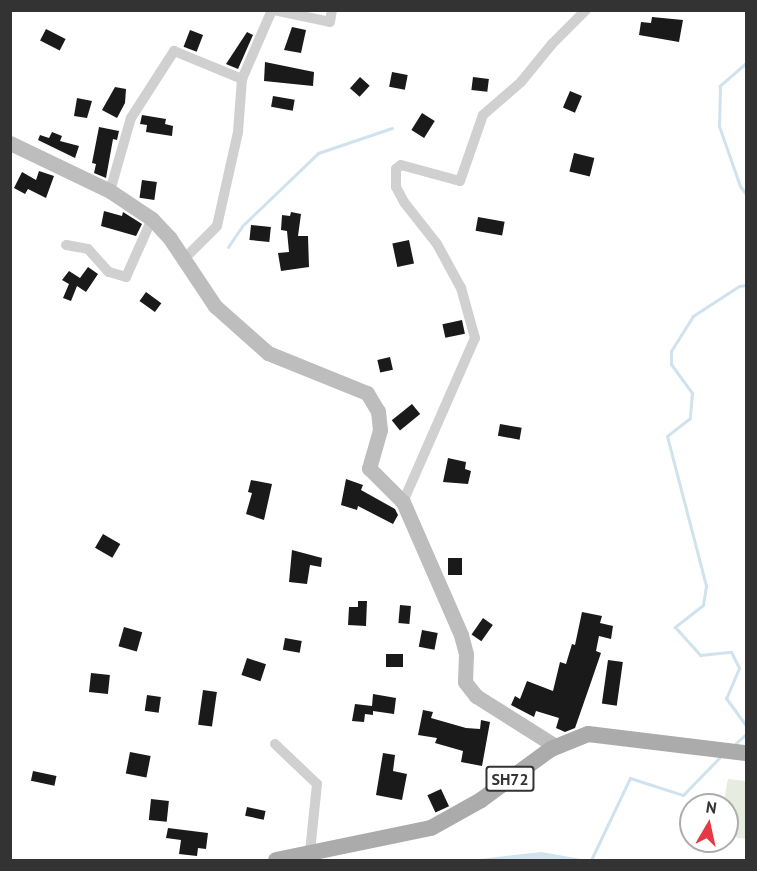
<!DOCTYPE html>
<style>
body{margin:0}
#map{position:relative;width:757px;height:871px;overflow:hidden;background:#fff;font-family:"PT Sans",sans-serif}
div>[style]{position:absolute}
.green>*{inset:0;background:#e6ecdf}
.water>*{inset:0;background:#cfe2ee}
.stream>*{height:3px;margin:-1.5px;padding:0 1.5px;transform-origin:1.5px;border-radius:1.5px;background:#cfe2ee}
.building>*{inset:0;background:#1a1a1a;transform-origin:0 0}
.street>*{height:10px;margin:-5px;padding:0 5px;transform-origin:5px;border-radius:5px;background:#d0d0d0}
.secondary>*{height:15px;margin:-7.5px;padding:0 7.5px;transform-origin:7.5px;border-radius:7.5px;background:#bdbdbd}
.primary>*{height:16px;margin:-8px;padding:0 8px;transform-origin:8px;border-radius:8px;background:#ababab}
span{translate:-50% -50%;white-space:nowrap;text-align:center;line-height:1.15;-webkit-text-stroke:6px #fff;paint-order:stroke}
.shield-label span{padding:2px 4px;background:#fff;border:2px solid;border-radius:4px;-webkit-text-stroke-width:0}
.shield-label{font-size:16px;color:#333;font-weight:700}
.frame{position:absolute;inset:0;border:12px solid #333;pointer-events:none}
.north{position:absolute;left:679px;top:793px;width:60px;height:60px;box-sizing:border-box;background:#fff;border:2px solid #adadad;border-radius:50%;rotate:9deg;font-size:16px;font-weight:700;line-height:24px;text-align:center;color:#333}
.north::after{content:'';display:block;margin:auto;width:21px;height:27px;background:#e63946;clip-path:polygon(50% 0,100% 100%,50% 72%,0 100%)}
</style>
<div id="map">
<div class="green">
<i style="clip-path:polygon(728px 779px,746px 781px,746px 839px,727px 836px,727px 805px,723px 805px)"></i>
</div>
<div class="water">
<i style="clip-path:polygon(541px 852px,587px 860px,471px 860px)"></i>
</div>
<div class="stream">
<i style="left:746px;top:63px;width:35px;rotate:139deg"></i>
<i style="left:720px;top:86px;width:40px;rotate:91.4deg"></i>
<i style="left:719px;top:126px;width:64px;rotate:70.7deg"></i>
<i style="left:740px;top:186px;width:10px;rotate:53deg"></i>
<i style="left:228px;top:247px;width:25px;rotate:-56deg"></i>
<i style="left:242px;top:226px;width:105px;rotate:-43.8deg"></i>
<i style="left:318px;top:153px;width:78px;rotate:-18.7deg"></i>
<i style="left:746px;top:285px;width:7px;rotate:172deg"></i>
<i style="left:739px;top:286px;width:55px;rotate:146.9deg"></i>
<i style="left:693px;top:316px;width:41px;rotate:122.2deg"></i>
<i style="left:671px;top:351px;width:13px;rotate:90deg"></i>
<i style="left:671px;top:364px;width:36px;rotate:54deg"></i>
<i style="left:692px;top:393px;width:25px;rotate:95deg"></i>
<i style="left:690px;top:418px;width:29px;rotate:142deg"></i>
<i style="left:667px;top:436px;width:155px;rotate:75.4deg"></i>
<i style="left:706px;top:586px;width:19px;rotate:99deg"></i>
<i style="left:703px;top:605px;width:36px;rotate:142deg"></i>
<i style="left:675px;top:627px;width:38px;rotate:48deg"></i>
<i style="left:700px;top:655px;width:31px;rotate:-6deg"></i>
<i style="left:731px;top:652px;width:18px;rotate:63deg"></i>
<i style="left:739px;top:668px;width:33px;rotate:113deg"></i>
<i style="left:726px;top:698px;width:34px;rotate:54deg"></i>
<i style="left:736px;top:743px;width:13px;rotate:-42deg"></i>
<i style="left:591px;top:860px;width:91px;rotate:-64.6deg"></i>
<i style="left:630px;top:778px;width:56px;rotate:17.8deg"></i>
<i style="left:683px;top:795px;width:52px;rotate:-45.8deg"></i>
</div>
<div class="building">
<i style="clip-path:polygon(652px 17px,683px 20px,679px 42px,639px 35px,641px 22px,651px 23px)"></i>
<i style="clip-path:polygon(292px 27px,306px 30px,301px 53px,284px 50px)"></i>
<i style="left:46px;top:29px;width:22px;height:13px;rotate:27deg"></i>
<i style="left:190px;top:30px;width:14px;height:18px;rotate:21deg"></i>
<i style="clip-path:polygon(247px 32px,253px 35px,238px 69px,226px 64px)"></i>
<i style="clip-path:polygon(265px 62px,314px 72px,313px 86px,264px 81px)"></i>
<i style="left:392px;top:72px;width:16px;height:15px;rotate:11deg"></i>
<i style="left:360px;top:77px;width:13px;height:15px;rotate:42deg"></i>
<i style="left:473px;top:77px;width:16px;height:13px;rotate:7deg"></i>
<i style="clip-path:polygon(115px 87px,126px 89px,125px 103px,117px 118px,102px 110px)"></i>
<i style="left:570px;top:91px;width:13px;height:18px;rotate:23deg"></i>
<i style="left:273px;top:96px;width:22px;height:11px;rotate:10deg"></i>
<i style="clip-path:polygon(77px 98px,92px 101px,87px 118px,74px 116px)"></i>
<i style="left:422px;top:113px;width:15px;height:20px;rotate:32deg"></i>
<i style="clip-path:polygon(142px 115px,166px 119px,165px 124px,173px 126px,172px 136px,146px 132px,147px 125px,140px 124px)"></i>
<i style="clip-path:polygon(99px 127px,119px 131px,117px 140px,113px 139px,106px 178px,94px 173px,96px 164px,92px 163px)"></i>
<i style="clip-path:polygon(52px 132px,62px 136px,60px 141px,79px 146px,75px 158px,38px 140px,40px 135px,49px 138px)"></i>
<i style="left:574px;top:153px;width:21px;height:19px;rotate:14deg"></i>
<i style="clip-path:polygon(39px 171px,54px 176px,46px 198px,28px 189px,25px 194px,14px 188px,22px 172px,36px 180px)"></i>
<i style="left:142px;top:180px;width:15px;height:18px;rotate:8deg"></i>
<i style="clip-path:polygon(104px 211px,122px 216px,123px 212px,142px 224px,136px 236px,101px 226px)"></i>
<i style="clip-path:polygon(291px 212px,301px 214px,298px 236px,308px 236px,309px 267px,281px 271px,278px 253px,289px 252px,287px 231px,281px 230px,282px 215px,290px 216px)"></i>
<i style="left:478px;top:217px;width:27px;height:14px;rotate:10deg"></i>
<i style="left:251px;top:225px;width:20px;height:15px;rotate:6deg"></i>
<i style="left:409px;top:240px;width:24px;height:17px;rotate:78deg"></i>
<i style="clip-path:polygon(88px 267px,98px 274px,86px 292px,77px 286px,71px 301px,63px 298px,69px 284px,62px 280px,69px 271px,80px 278px)"></i>
<i style="left:146px;top:292px;width:19px;height:11px;rotate:36deg"></i>
<i style="left:462px;top:320px;width:14px;height:20px;rotate:78deg"></i>
<i style="left:390px;top:357px;width:13px;height:13px;rotate:77deg"></i>
<i style="left:412px;top:404px;width:13px;height:26px;rotate:51deg"></i>
<i style="left:500px;top:424px;width:22px;height:12px;rotate:10deg"></i>
<i style="clip-path:polygon(448px 458px,466px 462px,465px 469px,471px 471px,468px 484px,443px 482px)"></i>
<i style="clip-path:polygon(346px 479px,363px 485px,361px 490px,395px 509px,398px 515px,393px 524px,358px 506px,357px 510px,341px 505px)"></i>
<i style="clip-path:polygon(251px 480px,272px 484px,264px 520px,246px 514px,252px 493px,248px 492px)"></i>
<i style="left:103px;top:534px;width:20px;height:16px;rotate:30deg"></i>
<i style="clip-path:polygon(292px 550px,322px 558px,321px 567px,310px 565px,307px 584px,289px 582px)"></i>
<i style="left:448px;top:558px;width:14px;height:17px"></i>
<i style="clip-path:polygon(358px 601px,367px 601px,366px 626px,348px 625px,349px 607px,358px 607px)"></i>
<i style="left:400px;top:605px;width:11px;height:18px;rotate:5deg"></i>
<i style="clip-path:polygon(582px 612px,602px 616px,600px 623px,613px 626px,611px 639px,599px 636px,596px 651px,601px 653px,590px 685px,575px 728px,565px 732px,556px 728px,559px 718px,536px 711px,534px 717px,511px 705px,515px 696px,520px 699px,527px 681px,553px 691px,560px 662px,566px 664px,572px 644px,575px 645px)"></i>
<i style="left:483px;top:618px;width:12px;height:20px;rotate:35deg"></i>
<i style="left:124px;top:627px;width:19px;height:20px;rotate:16deg"></i>
<i style="left:422px;top:630px;width:16px;height:17px;rotate:11deg"></i>
<i style="left:285px;top:638px;width:17px;height:12px;rotate:10deg"></i>
<i style="left:386px;top:654px;width:17px;height:13px"></i>
<i style="left:247px;top:658px;width:20px;height:18px;rotate:18deg"></i>
<i style="left:608px;top:660px;width:15px;height:44px;rotate:8deg"></i>
<i style="left:91px;top:673px;width:19px;height:19px;rotate:6deg"></i>
<i style="left:203px;top:690px;width:14px;height:35px;rotate:8deg"></i>
<i style="clip-path:polygon(373px 694px,396px 698px,394px 714px,373px 711px,373px 715px,365px 714px,364px 722px,352px 721px,355px 704px,372px 706px)"></i>
<i style="left:147px;top:695px;width:14px;height:16px;rotate:8deg"></i>
<i style="clip-path:polygon(423px 710px,433px 712px,431px 718px,466px 728px,480px 729px,481px 720px,490px 722px,482px 766px,461px 762px,463px 751px,435px 743px,437px 738px,418px 735px)"></i>
<i style="left:130px;top:752px;width:21px;height:22px;rotate:11deg"></i>
<i style="clip-path:polygon(383px 753px,395px 755px,393px 771px,407px 774px,402px 800px,376px 795px)"></i>
<i style="left:33px;top:771px;width:24px;height:10px;rotate:12deg"></i>
<i style="left:441px;top:789px;width:19px;height:15px;rotate:65deg"></i>
<i style="left:151px;top:799px;width:18px;height:21px;rotate:6deg"></i>
<i style="left:247px;top:807px;width:19px;height:9px;rotate:12deg"></i>
<i style="clip-path:polygon(168px 828px,208px 833px,206px 849px,198px 848px,197px 856px,179px 854px,181px 840px,166px 838px)"></i>
</div>
<div class="street">
<i style="left:274px;top:10px;width:57px;rotate:12.1deg"></i>
<i style="left:330px;top:22px;width:12px;rotate:-81deg"></i>
<i style="left:110px;top:191px;width:76px;rotate:-74deg"></i>
<i style="left:131px;top:118px;width:80px;rotate:-57.3deg"></i>
<i style="left:174px;top:51px;width:74px;rotate:22.4deg"></i>
<i style="left:66px;top:245px;width:22px;rotate:10deg"></i>
<i style="left:88px;top:249px;width:31px;rotate:48deg"></i>
<i style="left:109px;top:272px;width:18px;rotate:16deg"></i>
<i style="left:126px;top:277px;width:64px;rotate:-65.9deg"></i>
<i style="left:182px;top:261px;width:49px;rotate:-45deg"></i>
<i style="left:217px;top:226px;width:96px;rotate:-77.4deg"></i>
<i style="left:238px;top:132px;width:53px;rotate:-85.7deg"></i>
<i style="left:242px;top:79px;width:75px;rotate:-66.5deg"></i>
<i style="left:403px;top:502px;width:179px;rotate:-66.3deg"></i>
<i style="left:475px;top:338px;width:52px;rotate:-105.6deg"></i>
<i style="left:461px;top:288px;width:50px;rotate:-118.6deg"></i>
<i style="left:437px;top:244px;width:53px;rotate:-128.2deg"></i>
<i style="left:404px;top:202px;width:17px;rotate:-118deg"></i>
<i style="left:396px;top:187px;width:18px;rotate:-90deg"></i>
<i style="left:396px;top:169px;width:6px;rotate:-39deg"></i>
<i style="left:401px;top:165px;width:61px;rotate:15.2deg"></i>
<i style="left:460px;top:181px;width:70px;rotate:-70.8deg"></i>
<i style="left:483px;top:115px;width:50px;rotate:-41deg"></i>
<i style="left:521px;top:82px;width:49px;rotate:-50.8deg"></i>
<i style="left:552px;top:44px;width:48px;rotate:-45deg"></i>
<i style="left:275px;top:744px;width:58px;rotate:43.6deg"></i>
<i style="left:317px;top:784px;width:68px;rotate:95.9deg"></i>
</div>
<div class="secondary">
<i style="left:10px;top:143px;width:111px;rotate:25.6deg"></i>
<i style="left:110px;top:191px;width:50px;rotate:33.7deg"></i>
<i style="left:152px;top:219px;width:25px;rotate:47deg"></i>
<i style="left:169px;top:237px;width:83px;rotate:56.3deg"></i>
<i style="left:215px;top:306px;width:71px;rotate:41.6deg"></i>
<i style="left:268px;top:353px;width:107px;rotate:22deg"></i>
<i style="left:367px;top:393px;width:21px;rotate:59deg"></i>
<i style="left:378px;top:411px;width:19px;rotate:84deg"></i>
<i style="left:380px;top:430px;width:40px;rotate:106deg"></i>
<i style="left:369px;top:468px;width:48px;rotate:45deg"></i>
<i style="left:403px;top:502px;width:145px;rotate:66.4deg"></i>
<i style="left:461px;top:635px;width:20px;rotate:75deg"></i>
<i style="left:466px;top:654px;width:28px;rotate:92deg"></i>
<i style="left:465px;top:682px;width:18px;rotate:52deg"></i>
<i style="left:476px;top:696px;width:93px;rotate:32.3deg"></i>
</div>
<div class="primary">
<i style="left:276px;top:860px;width:158px;rotate:-11.7deg"></i>
<i style="left:431px;top:828px;width:57px;rotate:-29.2deg"></i>
<i style="left:481px;top:800px;width:87px;rotate:-36.1deg"></i>
<i style="left:551px;top:749px;width:40px;rotate:-22deg"></i>
<i style="left:588px;top:734px;width:159px;rotate:6.9deg"></i>
</div>
<div class="shield-label">
<span style="left:510px;top:779px">SH72</span>
</div>
<div class="frame"></div>
<div class="north">N</div>
</div>
